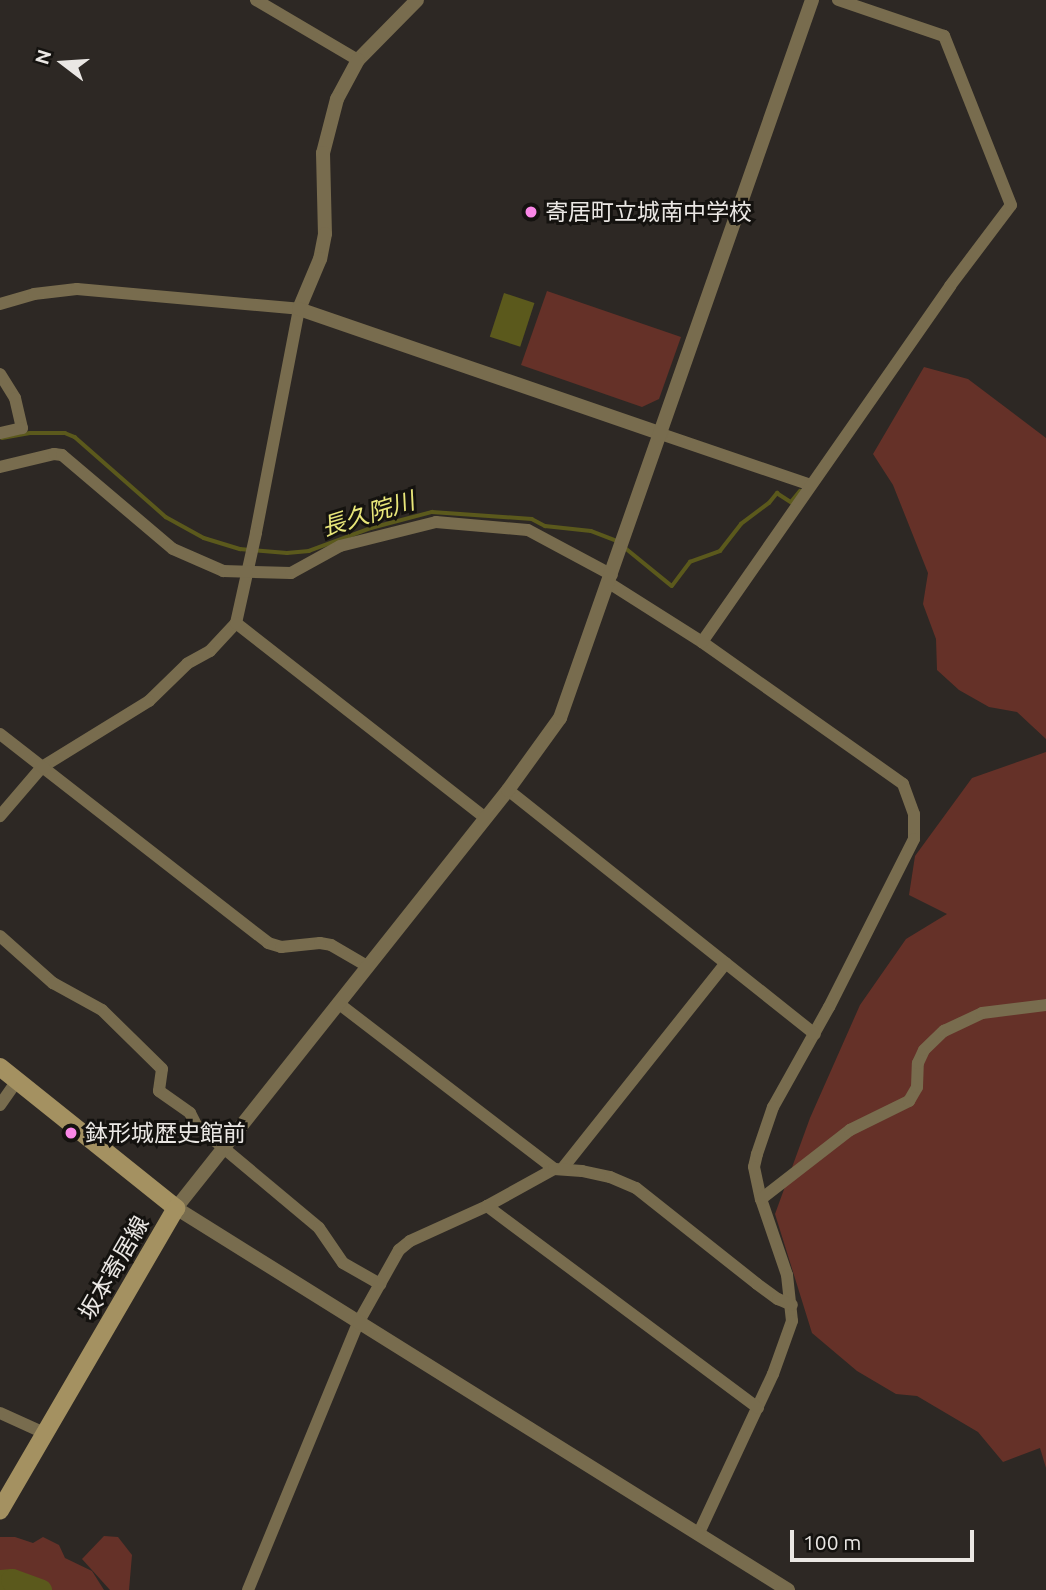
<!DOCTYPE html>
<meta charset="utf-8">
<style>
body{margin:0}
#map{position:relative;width:1046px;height:1590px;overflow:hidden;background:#2d2824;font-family:Ubuntu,"Noto Sans JP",sans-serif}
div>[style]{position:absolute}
.green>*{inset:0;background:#653128}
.water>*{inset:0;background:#5b591c;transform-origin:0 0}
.stream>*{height:3.5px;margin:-1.75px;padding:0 1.75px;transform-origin:1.75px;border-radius:1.75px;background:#5b591c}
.river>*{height:23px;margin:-11.5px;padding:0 11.5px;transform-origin:11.5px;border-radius:11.5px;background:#5b591c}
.minor>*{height:12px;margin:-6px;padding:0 6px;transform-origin:6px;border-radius:6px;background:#786c4e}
.tertiary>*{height:14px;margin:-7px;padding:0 7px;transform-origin:7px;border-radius:7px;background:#786c4e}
.secondary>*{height:18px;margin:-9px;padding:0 9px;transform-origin:9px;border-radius:9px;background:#a49161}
.dots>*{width:19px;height:19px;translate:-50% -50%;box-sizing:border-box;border:4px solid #14120f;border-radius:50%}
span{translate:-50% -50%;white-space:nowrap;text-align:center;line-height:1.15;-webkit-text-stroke:6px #14120f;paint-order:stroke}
.poi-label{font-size:23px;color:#eae7e4}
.left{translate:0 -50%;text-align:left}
.street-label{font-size:23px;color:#eae7e4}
.water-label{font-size:24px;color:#e8e679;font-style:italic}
.north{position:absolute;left:28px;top:28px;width:70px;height:70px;-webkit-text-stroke:5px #14120f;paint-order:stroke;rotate:287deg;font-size:19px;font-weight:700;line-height:28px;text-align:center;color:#eae7e4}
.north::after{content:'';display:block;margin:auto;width:24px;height:32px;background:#eae7e4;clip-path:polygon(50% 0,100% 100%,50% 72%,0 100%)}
.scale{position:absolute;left:790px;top:1530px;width:184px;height:32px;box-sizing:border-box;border:4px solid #eae7e4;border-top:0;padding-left:9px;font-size:21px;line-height:24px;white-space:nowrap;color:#eae7e4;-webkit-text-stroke:5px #14120f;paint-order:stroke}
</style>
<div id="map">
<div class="green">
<i style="clip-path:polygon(547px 291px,681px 337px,659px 399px,642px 407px,521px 365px)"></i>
<i style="clip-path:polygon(924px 367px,968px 379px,1046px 438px,1046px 739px,1017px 712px,989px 707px,959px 690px,937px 670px,936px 639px,923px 604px,928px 573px,893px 485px,873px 454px)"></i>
<i style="clip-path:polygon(1046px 752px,1046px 1468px,1040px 1448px,1003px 1462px,978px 1432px,917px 1396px,896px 1394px,857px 1371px,812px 1333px,775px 1214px,810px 1118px,860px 1005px,906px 939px,947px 914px,909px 895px,915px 856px,972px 778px)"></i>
<i style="clip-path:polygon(104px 1536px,118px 1537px,132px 1555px,129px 1590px,110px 1590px,82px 1559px)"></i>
<i style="clip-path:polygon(0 1537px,15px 1537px,33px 1543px,43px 1537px,59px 1545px,65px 1558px,92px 1571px,104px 1590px,0 1590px)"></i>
</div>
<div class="water">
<i style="left:504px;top:293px;width:32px;height:46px;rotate:18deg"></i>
</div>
<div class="stream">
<i style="left:2px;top:438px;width:28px;rotate:-10deg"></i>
<i style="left:30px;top:433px;width:35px"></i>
<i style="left:65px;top:433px;width:11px;rotate:22deg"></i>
<i style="left:75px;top:437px;width:121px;rotate:41.3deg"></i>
<i style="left:166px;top:517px;width:43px;rotate:28.9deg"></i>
<i style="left:204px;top:538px;width:38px;rotate:17deg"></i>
<i style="left:240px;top:549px;width:47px;rotate:4.9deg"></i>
<i style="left:287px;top:553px;width:22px;rotate:-5deg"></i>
<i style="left:309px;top:551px;width:66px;rotate:-20.4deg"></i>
<i style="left:371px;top:528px;width:63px;rotate:-14.7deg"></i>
<i style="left:432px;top:512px;width:100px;rotate:4deg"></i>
<i style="left:532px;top:519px;width:15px;rotate:28deg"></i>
<i style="left:545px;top:526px;width:46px;rotate:6.2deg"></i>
<i style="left:591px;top:531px;width:28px;rotate:21deg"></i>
<i style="left:623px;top:546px;width:63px;rotate:39.2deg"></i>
<i style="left:672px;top:586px;width:30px;rotate:-53deg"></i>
<i style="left:690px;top:562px;width:32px;rotate:-20deg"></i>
<i style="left:720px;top:551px;width:34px;rotate:-52deg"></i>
<i style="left:741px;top:524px;width:35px;rotate:-37deg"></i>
<i style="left:769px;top:503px;width:13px;rotate:-51deg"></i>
<i style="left:777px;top:493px;width:17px;rotate:33deg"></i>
<i style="left:791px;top:502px;width:14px;rotate:-51deg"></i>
</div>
<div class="river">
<i style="left:0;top:1581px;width:12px;rotate:-5deg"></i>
<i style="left:12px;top:1580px;width:30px;rotate:20deg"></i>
</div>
<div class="minor">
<i style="left:256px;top:0;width:118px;rotate:30.5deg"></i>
<i style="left:0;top:304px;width:35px;rotate:-16deg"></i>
<i style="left:34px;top:294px;width:43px;rotate:-6.6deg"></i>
<i style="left:77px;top:289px;width:223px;rotate:5.1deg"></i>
<i style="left:299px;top:309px;width:228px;rotate:100.9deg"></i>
<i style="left:256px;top:533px;width:92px;rotate:102.5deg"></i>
<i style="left:236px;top:623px;width:38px;rotate:133deg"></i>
<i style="left:210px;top:651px;width:26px;rotate:151deg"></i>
<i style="left:187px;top:664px;width:53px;rotate:135.8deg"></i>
<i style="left:149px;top:701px;width:126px;rotate:148.3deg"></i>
<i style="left:42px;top:767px;width:65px;rotate:130.6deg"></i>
<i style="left:0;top:374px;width:28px;rotate:58deg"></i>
<i style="left:15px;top:398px;width:31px;rotate:77deg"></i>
<i style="left:22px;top:428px;width:23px;rotate:167deg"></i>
<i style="left:661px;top:434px;width:158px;rotate:18.8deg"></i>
<i style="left:0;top:467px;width:56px;rotate:-13.5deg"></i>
<i style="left:54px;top:454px;width:8px;rotate:7deg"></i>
<i style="left:62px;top:455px;width:145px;rotate:40.3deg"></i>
<i style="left:173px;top:549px;width:55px;rotate:23.7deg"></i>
<i style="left:223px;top:571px;width:68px;rotate:1.7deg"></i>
<i style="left:291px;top:573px;width:56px;rotate:-28.9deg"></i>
<i style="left:340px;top:546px;width:99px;rotate:-14deg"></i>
<i style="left:436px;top:522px;width:92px;rotate:5deg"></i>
<i style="left:528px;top:530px;width:95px;rotate:28.2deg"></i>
<i style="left:609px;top:583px;width:110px;rotate:32.4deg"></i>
<i style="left:702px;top:642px;width:246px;rotate:35.2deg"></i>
<i style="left:903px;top:784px;width:32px;rotate:70deg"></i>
<i style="left:914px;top:814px;width:25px;rotate:90deg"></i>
<i style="left:914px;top:839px;width:188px;rotate:116.8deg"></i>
<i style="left:829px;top:1007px;width:115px;rotate:119.2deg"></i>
<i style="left:773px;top:1107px;width:50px;rotate:108.8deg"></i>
<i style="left:757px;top:1154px;width:13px;rotate:103deg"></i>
<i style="left:754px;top:1167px;width:33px;rotate:78deg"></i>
<i style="left:761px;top:1199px;width:80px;rotate:71.1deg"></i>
<i style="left:787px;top:1275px;width:46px;rotate:83.8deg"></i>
<i style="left:792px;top:1321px;width:56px;rotate:109.7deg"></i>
<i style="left:773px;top:1374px;width:175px;rotate:115deg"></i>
<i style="left:236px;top:623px;width:317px;rotate:38deg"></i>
<i style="left:702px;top:642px;width:434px;rotate:-55.1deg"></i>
<i style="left:950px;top:286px;width:101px;rotate:-53deg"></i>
<i style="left:1011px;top:205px;width:182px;rotate:-111.6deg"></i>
<i style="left:944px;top:36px;width:112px;rotate:-161.2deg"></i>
<i style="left:0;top:734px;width:340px;rotate:37.9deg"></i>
<i style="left:268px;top:943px;width:14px;rotate:17deg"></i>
<i style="left:281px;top:947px;width:39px;rotate:-6deg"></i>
<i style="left:320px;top:943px;width:11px;rotate:10deg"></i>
<i style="left:331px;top:945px;width:42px;rotate:30.3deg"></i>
<i style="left:508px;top:790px;width:392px;rotate:38.5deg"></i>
<i style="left:0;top:936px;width:71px;rotate:41.6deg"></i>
<i style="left:53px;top:983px;width:56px;rotate:28.9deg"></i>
<i style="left:102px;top:1010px;width:84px;rotate:44.5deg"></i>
<i style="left:162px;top:1069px;width:22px;rotate:98deg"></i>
<i style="left:159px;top:1091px;width:38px;rotate:35deg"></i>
<i style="left:190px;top:1113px;width:13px;rotate:63deg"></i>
<i style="left:196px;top:1125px;width:160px;rotate:39.9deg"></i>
<i style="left:319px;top:1228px;width:42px;rotate:55.6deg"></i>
<i style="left:343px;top:1263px;width:43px;rotate:29.6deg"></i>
<i style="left:338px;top:1003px;width:272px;rotate:37.5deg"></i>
<i style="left:0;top:1105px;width:29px;rotate:-55deg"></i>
<i style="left:562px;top:1169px;width:263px;rotate:-51.5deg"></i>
<i style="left:761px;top:1199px;width:113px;rotate:-37.8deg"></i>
<i style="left:850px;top:1130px;width:66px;rotate:-26.2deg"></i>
<i style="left:909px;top:1101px;width:16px;rotate:-60deg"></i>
<i style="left:917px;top:1087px;width:24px;rotate:-88deg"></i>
<i style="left:918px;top:1063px;width:14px;rotate:-65deg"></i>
<i style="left:924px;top:1050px;width:28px;rotate:-44deg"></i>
<i style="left:944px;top:1031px;width:42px;rotate:-25.3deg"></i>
<i style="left:982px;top:1013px;width:64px;rotate:-7.1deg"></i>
<i style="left:487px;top:1206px;width:338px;rotate:36.7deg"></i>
<i style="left:0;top:1413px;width:48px;rotate:24.4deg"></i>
<i style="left:248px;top:1590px;width:289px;rotate:-67.6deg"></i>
<i style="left:358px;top:1323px;width:84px;rotate:-60.7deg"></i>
<i style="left:399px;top:1250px;width:14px;rotate:-39deg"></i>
<i style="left:410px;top:1241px;width:85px;rotate:-24.4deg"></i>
<i style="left:487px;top:1206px;width:77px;rotate:-28.9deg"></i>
<i style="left:554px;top:1169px;width:28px;rotate:4deg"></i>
<i style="left:582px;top:1171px;width:29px;rotate:12deg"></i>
<i style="left:610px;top:1177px;width:28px;rotate:23deg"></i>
<i style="left:636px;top:1188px;width:154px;rotate:38.4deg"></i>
<i style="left:757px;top:1284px;width:26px;rotate:36deg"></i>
<i style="left:778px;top:1299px;width:15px;rotate:23deg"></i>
</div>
<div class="tertiary">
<i style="left:417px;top:0;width:84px;rotate:134.5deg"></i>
<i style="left:358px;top:60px;width:44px;rotate:118.3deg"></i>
<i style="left:337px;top:99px;width:56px;rotate:104.5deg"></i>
<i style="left:323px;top:153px;width:81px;rotate:88.6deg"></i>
<i style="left:325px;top:234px;width:25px;rotate:101deg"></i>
<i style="left:320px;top:259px;width:54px;rotate:112.8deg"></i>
<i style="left:299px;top:309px;width:383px;rotate:19deg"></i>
<i style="left:788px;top:1590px;width:721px;rotate:-148.03deg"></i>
<i style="left:176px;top:1208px;width:534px;rotate:-51.54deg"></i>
<i style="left:508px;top:790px;width:89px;rotate:-54.2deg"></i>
<i style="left:560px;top:718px;width:761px;rotate:-70.66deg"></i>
</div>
<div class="secondary">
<i style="left:0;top:1067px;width:226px;rotate:38.7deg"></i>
<i style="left:176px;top:1208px;width:350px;rotate:120.2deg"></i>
</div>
<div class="dots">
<i style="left:531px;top:212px;background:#fa87e7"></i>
<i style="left:71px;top:1133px;background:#fa87e7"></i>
</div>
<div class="poi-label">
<span class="left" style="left:545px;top:212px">寄居町立城南中学校</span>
<span class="left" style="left:85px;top:1133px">鉢形城歴史館前</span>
</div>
<div class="street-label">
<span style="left:114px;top:1268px;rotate:-60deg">坂本寄居線</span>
</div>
<div class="water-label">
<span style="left:368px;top:514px;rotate:-17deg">長久院川</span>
</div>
<div class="north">N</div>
<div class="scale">100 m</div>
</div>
